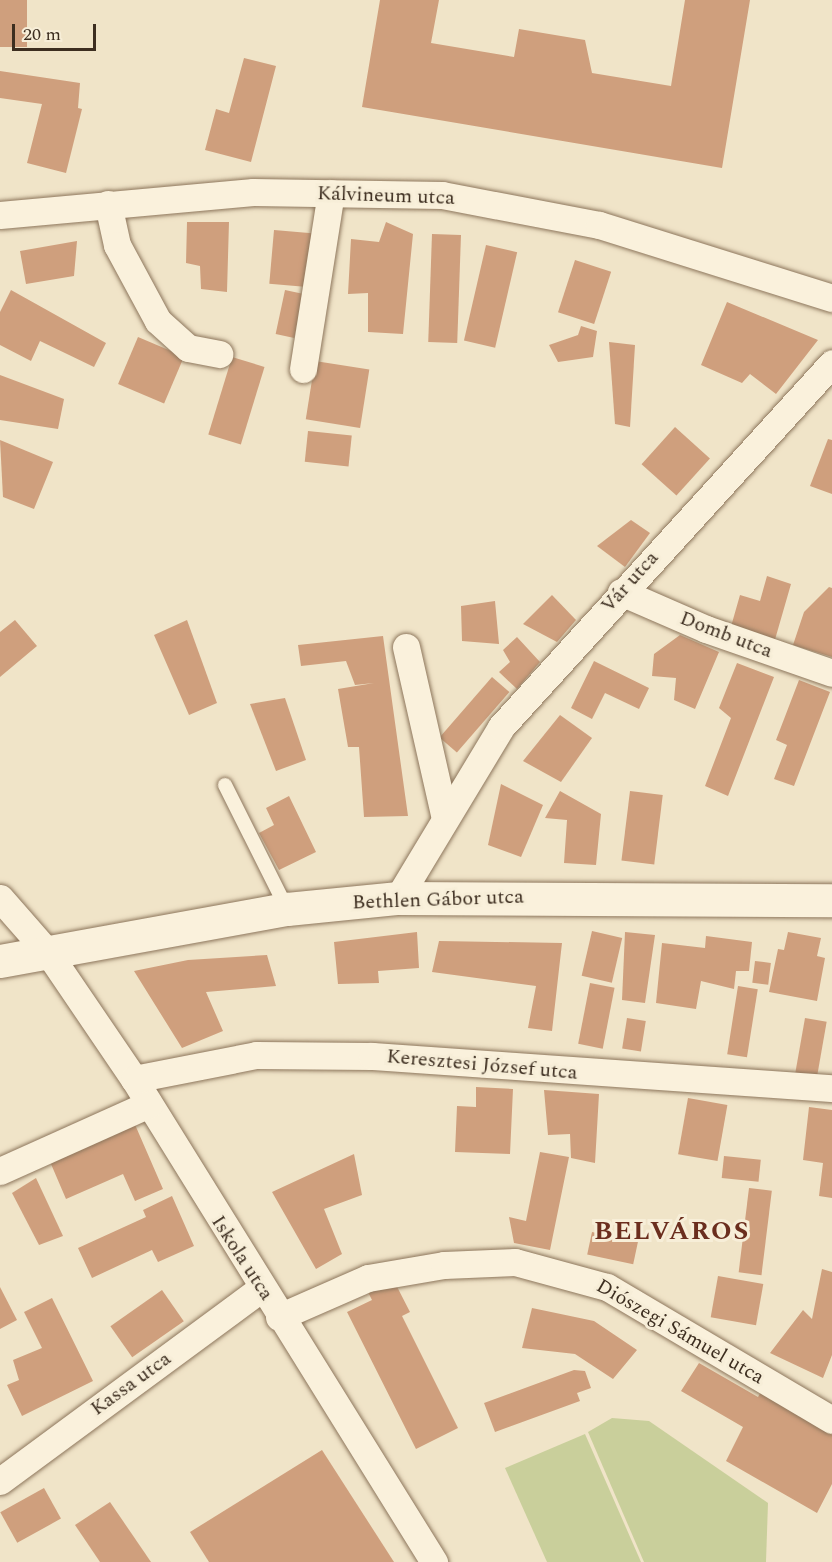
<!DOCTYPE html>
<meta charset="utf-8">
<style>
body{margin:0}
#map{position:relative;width:832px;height:1562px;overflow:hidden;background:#f0e4c8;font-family:Spectral,serif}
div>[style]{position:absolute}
.green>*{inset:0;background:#c9cf9b}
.building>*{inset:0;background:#cf9f7d;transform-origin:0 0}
.roads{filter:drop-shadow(0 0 2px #8d765c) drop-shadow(0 0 2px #8d765c)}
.service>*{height:14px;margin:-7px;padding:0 7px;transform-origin:7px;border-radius:7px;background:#faf1dc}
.minor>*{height:27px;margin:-13.5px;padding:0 13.5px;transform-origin:13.5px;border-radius:13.5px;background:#faf1dc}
.secondary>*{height:33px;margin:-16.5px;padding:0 16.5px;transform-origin:16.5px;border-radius:16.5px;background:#faf1dc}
span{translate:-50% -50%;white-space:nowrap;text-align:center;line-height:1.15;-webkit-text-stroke:6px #f7eed8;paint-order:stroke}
.street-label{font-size:20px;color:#3d2e20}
.district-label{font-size:26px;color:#6b2e1e;font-weight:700;letter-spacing:1.5px}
.scale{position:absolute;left:12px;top:24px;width:84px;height:27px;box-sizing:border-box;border:3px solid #3d2e20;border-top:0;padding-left:8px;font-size:18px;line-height:21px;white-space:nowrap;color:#3d2e20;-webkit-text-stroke:4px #f7eed8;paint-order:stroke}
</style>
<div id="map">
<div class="green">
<i style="clip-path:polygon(612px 1418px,649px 1421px,768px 1503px,766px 1562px,644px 1562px,588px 1432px)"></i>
<i style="clip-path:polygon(585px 1434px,641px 1562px,547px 1562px,505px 1468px)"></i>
</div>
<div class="building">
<i style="left:0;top:0;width:27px;height:47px"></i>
<i style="clip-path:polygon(380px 0,439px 0,431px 43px,514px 57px,519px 29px,585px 40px,592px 73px,671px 86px,685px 0,750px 0,722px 168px,362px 107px)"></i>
<i style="clip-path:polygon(244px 58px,276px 66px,251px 162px,205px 150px,216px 109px,229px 113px)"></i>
<i style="clip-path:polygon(0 71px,80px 83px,78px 108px,82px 109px,66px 173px,27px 163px,42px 104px,0 98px)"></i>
<i style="clip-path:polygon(187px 222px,229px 222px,227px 292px,201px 289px,200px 266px,186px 263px)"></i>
<i style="clip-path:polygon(386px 222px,413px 234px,403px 334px,368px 332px,368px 293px,348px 294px,351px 239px,379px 242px)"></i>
<i style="left:274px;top:230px;width:38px;height:54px;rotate:5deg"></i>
<i style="left:432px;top:234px;width:29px;height:108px;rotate:2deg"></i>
<i style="clip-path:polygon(77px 241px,74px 276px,26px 284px,20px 251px)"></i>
<i style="left:486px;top:245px;width:32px;height:98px;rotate:13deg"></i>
<i style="left:575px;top:260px;width:38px;height:55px;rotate:18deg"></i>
<i style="clip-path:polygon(11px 290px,106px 343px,94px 367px,40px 341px,31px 361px,0 345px,0 312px)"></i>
<i style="left:285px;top:290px;width:19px;height:45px;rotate:12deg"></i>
<i style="clip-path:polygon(727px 302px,818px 340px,776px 394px,750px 374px,742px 383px,701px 365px)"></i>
<i style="clip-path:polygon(581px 326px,597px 331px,593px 357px,558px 362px,549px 345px,578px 335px)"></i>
<i style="left:138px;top:337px;width:50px;height:51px;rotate:23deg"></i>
<i style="clip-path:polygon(609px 342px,635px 345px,630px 427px,615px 424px)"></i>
<i style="left:232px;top:357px;width:34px;height:81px;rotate:17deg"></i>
<i style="left:315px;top:361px;width:55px;height:59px;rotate:9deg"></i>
<i style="clip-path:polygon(0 375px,64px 399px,58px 429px,0 420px)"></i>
<i style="left:675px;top:427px;width:47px;height:50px;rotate:42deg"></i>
<i style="left:308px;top:431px;width:44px;height:31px;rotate:6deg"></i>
<i style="clip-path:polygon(828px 439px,832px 440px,832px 494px,810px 486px)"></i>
<i style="clip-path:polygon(0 440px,53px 462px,34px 509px,3px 497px)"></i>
<i style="clip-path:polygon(631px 520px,650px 533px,625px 567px,597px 546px)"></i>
<i style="clip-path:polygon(767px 576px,791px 584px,774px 643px,730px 630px,740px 595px,760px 601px)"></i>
<i style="clip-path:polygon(829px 587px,832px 588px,832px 657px,793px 645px,804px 612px)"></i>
<i style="clip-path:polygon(552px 595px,576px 620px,557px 642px,523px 624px)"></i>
<i style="clip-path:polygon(495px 601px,499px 644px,462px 641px,461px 606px)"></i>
<i style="clip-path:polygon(15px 620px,37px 646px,0 677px,0 632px)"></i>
<i style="clip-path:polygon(187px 620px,217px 703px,189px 715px,154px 635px)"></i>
<i style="clip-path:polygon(680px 635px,719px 652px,695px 709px,674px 700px,676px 678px,652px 676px,654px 654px)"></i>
<i style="clip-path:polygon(383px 636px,408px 816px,364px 817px,359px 747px,348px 747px,338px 689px,374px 683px,355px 685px,346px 661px,301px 666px,298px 645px)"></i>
<i style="clip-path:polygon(517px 637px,540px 662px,517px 689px,499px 672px,510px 662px,503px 650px)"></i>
<i style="clip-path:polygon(594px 661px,649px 688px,639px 709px,605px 693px,592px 719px,571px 708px)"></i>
<i style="clip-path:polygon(737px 663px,774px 677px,728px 796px,705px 786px,731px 718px,719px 708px)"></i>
<i style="left:492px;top:677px;width:23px;height:80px;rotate:41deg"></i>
<i style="clip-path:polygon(799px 680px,830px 692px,794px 786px,774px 779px,787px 745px,776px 740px)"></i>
<i style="clip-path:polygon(285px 698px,306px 760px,276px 771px,250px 704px)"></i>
<i style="clip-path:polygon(560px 715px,592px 738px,561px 782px,523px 761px)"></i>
<i style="clip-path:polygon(501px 784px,543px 805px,521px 857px,488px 845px)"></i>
<i style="clip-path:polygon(560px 791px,601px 814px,596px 865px,564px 863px,567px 820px,545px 818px)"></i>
<i style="left:630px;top:791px;width:33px;height:70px;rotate:7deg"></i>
<i style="clip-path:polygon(289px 796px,316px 852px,279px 870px,259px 833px,274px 825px,266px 808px)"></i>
<i style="left:592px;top:931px;width:31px;height:46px;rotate:13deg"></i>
<i style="clip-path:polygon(417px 932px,419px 968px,378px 971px,379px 983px,338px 984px,334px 942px)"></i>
<i style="clip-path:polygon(625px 932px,655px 935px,645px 1003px,622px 1000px)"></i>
<i style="clip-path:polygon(788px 932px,821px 938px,817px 956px,825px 958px,817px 1001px,769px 992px,778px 949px,784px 950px)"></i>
<i style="clip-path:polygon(706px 936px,752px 942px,749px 971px,736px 971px,734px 989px,701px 981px,696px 1009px,656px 1003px,662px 943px,705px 948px)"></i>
<i style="clip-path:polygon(439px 941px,562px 943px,552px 1031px,528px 1028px,536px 986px,432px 972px)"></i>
<i style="clip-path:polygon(267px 955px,276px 986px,206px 992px,223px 1031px,182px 1048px,134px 971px,188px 960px)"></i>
<i style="left:755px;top:961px;width:16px;height:22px;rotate:7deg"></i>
<i style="left:590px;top:983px;width:25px;height:62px;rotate:11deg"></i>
<i style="left:738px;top:986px;width:20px;height:69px;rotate:9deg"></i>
<i style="left:627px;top:1018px;width:19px;height:31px;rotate:9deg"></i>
<i style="left:805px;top:1018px;width:22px;height:62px;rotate:10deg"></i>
<i style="clip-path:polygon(476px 1087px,513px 1089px,510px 1154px,455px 1152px,457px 1106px,476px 1107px)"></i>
<i style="clip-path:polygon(544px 1090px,599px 1094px,595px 1163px,571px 1158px,570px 1134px,548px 1135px)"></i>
<i style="left:688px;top:1098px;width:40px;height:57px;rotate:10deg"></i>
<i style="clip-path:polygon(809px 1107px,832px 1110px,832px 1198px,819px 1196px,823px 1163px,803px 1160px)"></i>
<i style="clip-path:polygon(133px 1120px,163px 1189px,135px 1201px,123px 1174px,66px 1199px,48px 1157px)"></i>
<i style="clip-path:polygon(540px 1152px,569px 1157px,550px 1250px,514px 1243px,509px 1217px,526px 1221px)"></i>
<i style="clip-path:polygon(354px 1154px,362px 1195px,324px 1209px,342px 1254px,316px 1269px,272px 1192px)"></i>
<i style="left:724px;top:1156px;width:37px;height:22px;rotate:6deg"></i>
<i style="clip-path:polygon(36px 1178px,63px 1236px,39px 1245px,12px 1193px)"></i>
<i style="left:749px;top:1188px;width:23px;height:85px;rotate:7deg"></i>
<i style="clip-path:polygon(172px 1196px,194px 1246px,158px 1262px,152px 1250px,92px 1278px,78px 1248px,146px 1217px,143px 1210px)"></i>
<i style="left:592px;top:1232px;width:47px;height:23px;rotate:12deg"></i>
<i style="clip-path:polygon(822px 1269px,832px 1272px,832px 1355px,823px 1378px,770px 1353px,803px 1310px,812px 1319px)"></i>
<i style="left:718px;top:1276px;width:46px;height:42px;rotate:10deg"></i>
<i style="clip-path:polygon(392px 1277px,410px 1312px,402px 1316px,458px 1428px,416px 1449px,347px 1312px,372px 1300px,367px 1290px)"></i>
<i style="clip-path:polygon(0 1287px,17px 1320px,0 1329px)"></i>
<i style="left:162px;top:1290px;width:38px;height:63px;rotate:55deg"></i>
<i style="clip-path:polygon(52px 1298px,93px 1381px,22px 1416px,7px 1385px,19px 1380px,13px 1360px,42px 1348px,24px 1312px)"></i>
<i style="clip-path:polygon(532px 1308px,594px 1321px,637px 1350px,613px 1379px,575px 1354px,522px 1348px)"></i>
<i style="clip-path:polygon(699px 1363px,758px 1397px,762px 1390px,832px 1432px,832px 1484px,817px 1513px,726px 1461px,743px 1427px,681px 1391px)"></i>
<i style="clip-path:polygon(574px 1370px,585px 1371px,591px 1388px,577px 1393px,580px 1401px,495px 1432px,484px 1403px)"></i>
<i style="clip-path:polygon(322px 1450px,394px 1562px,209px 1562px,190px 1532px)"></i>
<i style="left:44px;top:1488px;width:35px;height:50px;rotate:61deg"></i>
<i style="clip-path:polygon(110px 1502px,151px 1562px,100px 1562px,75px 1525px)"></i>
</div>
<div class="roads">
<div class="service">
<i style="left:225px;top:785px;width:139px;rotate:63.4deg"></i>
</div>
<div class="minor">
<i style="left:108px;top:204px;width:42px;rotate:77.6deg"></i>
<i style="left:117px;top:245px;width:86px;rotate:61.7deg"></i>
<i style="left:158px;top:321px;width:40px;rotate:42deg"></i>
<i style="left:188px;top:348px;width:32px;rotate:11deg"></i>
<i style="left:0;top:215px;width:254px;rotate:-5.2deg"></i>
<i style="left:253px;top:192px;width:189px;rotate:0.9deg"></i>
<i style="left:442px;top:195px;width:160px;rotate:10.8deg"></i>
<i style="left:599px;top:225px;width:244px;rotate:17.4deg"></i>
<i style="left:303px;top:369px;width:178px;rotate:-81deg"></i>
<i style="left:621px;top:592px;width:93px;rotate:23.5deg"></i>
<i style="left:706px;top:629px;width:133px;rotate:19.2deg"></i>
<i style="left:406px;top:647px;width:171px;rotate:77.2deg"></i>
<i style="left:0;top:898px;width:74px;rotate:48.8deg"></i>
<i style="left:49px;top:954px;width:151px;rotate:55.8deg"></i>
<i style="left:134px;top:1079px;width:569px;rotate:58.15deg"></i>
<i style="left:398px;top:898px;width:200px;rotate:-58.9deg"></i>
<i style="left:501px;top:727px;width:492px;rotate:-47.7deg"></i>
<i style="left:134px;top:1079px;width:124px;rotate:-11.1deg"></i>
<i style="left:256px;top:1055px;width:116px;rotate:0.5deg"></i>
<i style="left:372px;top:1056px;width:461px;rotate:4deg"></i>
<i style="left:0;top:1171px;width:163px;rotate:-24.2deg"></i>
<i style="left:279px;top:1317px;width:97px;rotate:-23.7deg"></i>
<i style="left:368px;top:1278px;width:77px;rotate:-9.7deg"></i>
<i style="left:444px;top:1265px;width:71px;rotate:-2.4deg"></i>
<i style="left:515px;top:1262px;width:95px;rotate:15.2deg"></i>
<i style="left:607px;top:1287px;width:261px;rotate:30.6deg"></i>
<i style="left:0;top:1481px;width:325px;rotate:-36.4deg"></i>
</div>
<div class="secondary">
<i style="left:0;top:961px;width:292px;rotate:-10.3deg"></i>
<i style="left:287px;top:909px;width:112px;rotate:-5.7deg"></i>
<i style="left:398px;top:898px;width:434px;rotate:0.3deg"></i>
</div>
</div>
<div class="street-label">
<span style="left:386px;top:196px;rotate:2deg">Kálvineum utca</span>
<span style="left:630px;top:582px;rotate:-48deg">Vár utca</span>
<span style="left:726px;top:635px;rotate:21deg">Domb utca</span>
<span style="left:438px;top:900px;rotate:-2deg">Bethlen Gábor utca</span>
<span style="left:482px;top:1065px;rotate:5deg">Keresztesi József utca</span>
<span style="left:242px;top:1258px;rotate:57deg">Iskola utca</span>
<span style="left:680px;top:1332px;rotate:30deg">Diószegi Sámuel utca</span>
<span style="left:131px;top:1384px;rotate:-36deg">Kassa utca</span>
</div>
<div class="district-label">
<span style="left:672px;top:1232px">BELVÁROS</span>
</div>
<div class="scale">20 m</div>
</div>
